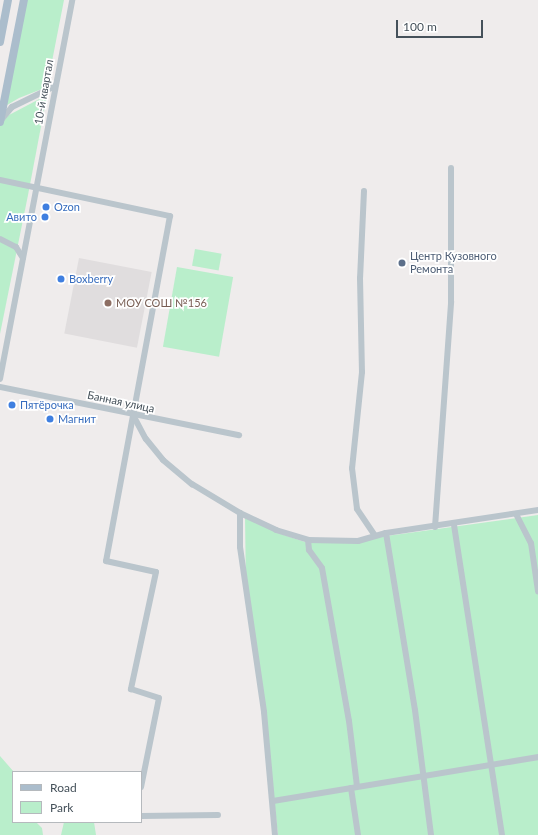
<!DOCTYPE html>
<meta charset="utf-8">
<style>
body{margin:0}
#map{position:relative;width:538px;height:835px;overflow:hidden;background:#efecec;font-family:Lato,sans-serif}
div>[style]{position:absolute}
.education>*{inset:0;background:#e0ddde;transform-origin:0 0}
.green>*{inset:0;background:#b9eecb;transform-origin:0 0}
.minor>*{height:6px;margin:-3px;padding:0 3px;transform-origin:3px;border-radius:3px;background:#bac5cc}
.major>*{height:8px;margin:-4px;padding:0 4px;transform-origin:4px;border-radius:4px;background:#abbdcc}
.dots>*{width:11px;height:11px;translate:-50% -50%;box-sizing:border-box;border:2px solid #fff;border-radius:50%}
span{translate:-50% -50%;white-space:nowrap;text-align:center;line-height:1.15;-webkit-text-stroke:3.5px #fff;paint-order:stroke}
.street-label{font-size:11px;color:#45515a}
.shop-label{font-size:11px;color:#366cbe}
.left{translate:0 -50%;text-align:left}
.right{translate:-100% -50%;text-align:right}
.service-label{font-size:11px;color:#4e5e75}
.education-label{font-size:11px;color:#785e54}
.legend{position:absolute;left:12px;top:771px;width:130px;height:52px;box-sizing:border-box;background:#fff;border:1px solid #b5b9bd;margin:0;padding:5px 7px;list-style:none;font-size:12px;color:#45515a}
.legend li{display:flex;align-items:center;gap:8px;height:20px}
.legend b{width:20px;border:1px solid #b5b9bd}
.scale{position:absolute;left:396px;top:20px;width:87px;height:18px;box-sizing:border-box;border:2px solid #45515a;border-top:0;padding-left:5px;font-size:12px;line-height:14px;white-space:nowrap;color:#45515a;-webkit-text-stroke:3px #fff;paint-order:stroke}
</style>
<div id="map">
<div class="education">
<i style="left:79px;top:258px;width:74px;height:77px;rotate:11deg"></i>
</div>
<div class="green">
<i style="clip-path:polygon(24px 0,64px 0,47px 87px,19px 98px,2px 108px)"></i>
<i style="clip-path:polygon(47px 95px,28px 195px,0 334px,0 124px,9px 115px)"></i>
<i style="left:195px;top:249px;width:27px;height:17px;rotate:10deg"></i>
<i style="left:177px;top:267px;width:57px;height:81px;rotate:10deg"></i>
<i style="clip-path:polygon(538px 515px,538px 835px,278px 835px,261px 682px,246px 589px,245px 516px,275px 532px,308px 543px,343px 542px)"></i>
<i style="clip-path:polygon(0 756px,14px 772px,13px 822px,36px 822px,42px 828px,43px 835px,0 835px)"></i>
<i style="clip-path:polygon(64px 822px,94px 822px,96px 835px,61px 835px)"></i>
</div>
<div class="minor">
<i style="left:1px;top:120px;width:17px;rotate:-50deg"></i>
<i style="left:12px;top:107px;width:48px;rotate:-26deg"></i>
<i style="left:0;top:180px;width:174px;rotate:12deg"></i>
<i style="left:170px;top:216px;width:351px;rotate:100.5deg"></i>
<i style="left:106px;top:561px;width:51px;rotate:12.4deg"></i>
<i style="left:156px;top:572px;width:120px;rotate:102.1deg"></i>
<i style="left:131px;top:689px;width:29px;rotate:18deg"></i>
<i style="left:159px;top:698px;width:91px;rotate:101.4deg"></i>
<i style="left:364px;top:191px;width:87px;rotate:92.6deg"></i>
<i style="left:360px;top:278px;width:94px;rotate:88.8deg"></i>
<i style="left:362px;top:372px;width:97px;rotate:95.9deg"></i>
<i style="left:352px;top:468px;width:41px;rotate:83deg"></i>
<i style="left:357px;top:509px;width:32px;rotate:56deg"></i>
<i style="left:0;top:239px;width:18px;rotate:27deg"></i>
<i style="left:16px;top:247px;width:13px;rotate:58deg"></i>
<i style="left:0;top:379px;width:386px;rotate:-79.2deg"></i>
<i style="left:0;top:387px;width:244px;rotate:11.4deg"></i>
<i style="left:133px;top:415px;width:27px;rotate:62deg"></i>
<i style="left:146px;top:439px;width:27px;rotate:51deg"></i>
<i style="left:163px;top:460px;width:38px;rotate:40deg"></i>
<i style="left:192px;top:484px;width:56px;rotate:31.1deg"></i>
<i style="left:240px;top:513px;width:40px;rotate:25deg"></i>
<i style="left:276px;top:530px;width:34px;rotate:17deg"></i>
<i style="left:308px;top:540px;width:50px;rotate:1.1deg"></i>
<i style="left:358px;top:541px;width:29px;rotate:-16deg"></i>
<i style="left:386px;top:533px;width:154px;rotate:-8.6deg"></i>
<i style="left:240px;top:513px;width:34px;rotate:90deg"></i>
<i style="left:240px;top:547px;width:167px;rotate:81.7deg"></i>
<i style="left:264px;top:712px;width:123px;rotate:84.9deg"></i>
<i style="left:516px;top:514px;width:33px;rotate:63deg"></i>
<i style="left:531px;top:543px;width:49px;rotate:81.7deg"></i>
<i style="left:454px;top:525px;width:314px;rotate:81.2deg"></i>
<i style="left:435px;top:527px;width:226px;rotate:-85.9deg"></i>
<i style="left:451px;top:302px;width:134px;rotate:-90deg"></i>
<i style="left:386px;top:533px;width:179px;rotate:80.7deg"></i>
<i style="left:415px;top:710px;width:126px;rotate:82.7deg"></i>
<i style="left:308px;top:540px;width:10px;rotate:84deg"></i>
<i style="left:309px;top:550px;width:22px;rotate:54deg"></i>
<i style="left:322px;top:568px;width:155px;rotate:80deg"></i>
<i style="left:349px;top:721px;width:65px;rotate:83deg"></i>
<i style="left:351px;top:788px;width:48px;rotate:81.5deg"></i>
<i style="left:273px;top:801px;width:269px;rotate:-9.4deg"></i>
<i style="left:141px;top:816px;width:77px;rotate:-0.7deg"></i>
</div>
<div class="major">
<i style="left:0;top:42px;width:43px;rotate:-79.2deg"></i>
<i style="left:0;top:122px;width:124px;rotate:-78.9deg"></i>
</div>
<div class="dots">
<i style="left:46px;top:207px;background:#3f7fe0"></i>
<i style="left:45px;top:217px;background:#3f7fe0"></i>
<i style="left:402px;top:263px;background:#5c6f8a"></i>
<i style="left:61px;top:279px;background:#3f7fe0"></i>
<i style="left:108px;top:303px;background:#8d6e63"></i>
<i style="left:12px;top:405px;background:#3f7fe0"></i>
<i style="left:50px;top:419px;background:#3f7fe0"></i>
</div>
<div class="street-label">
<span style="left:44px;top:92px;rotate:-80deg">10-й квартал</span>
<span style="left:121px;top:402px;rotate:12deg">Банная улица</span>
</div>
<div class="shop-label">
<span class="left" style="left:54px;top:207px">Ozon</span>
<span class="right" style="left:37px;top:217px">Авито</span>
<span class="left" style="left:69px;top:279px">Boxberry</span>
<span class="left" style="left:20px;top:405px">Пятёрочка</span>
<span class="left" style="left:58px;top:419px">Магнит</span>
</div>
<div class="service-label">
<span class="left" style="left:410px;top:263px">Центр Кузовного<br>Ремонта</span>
</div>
<div class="education-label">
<span class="left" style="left:116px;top:303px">МОУ СОШ №156</span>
</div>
<ul class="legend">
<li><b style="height:5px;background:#abbdcc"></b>Road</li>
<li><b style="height:11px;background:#b9eecb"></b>Park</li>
</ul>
<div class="scale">100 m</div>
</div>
